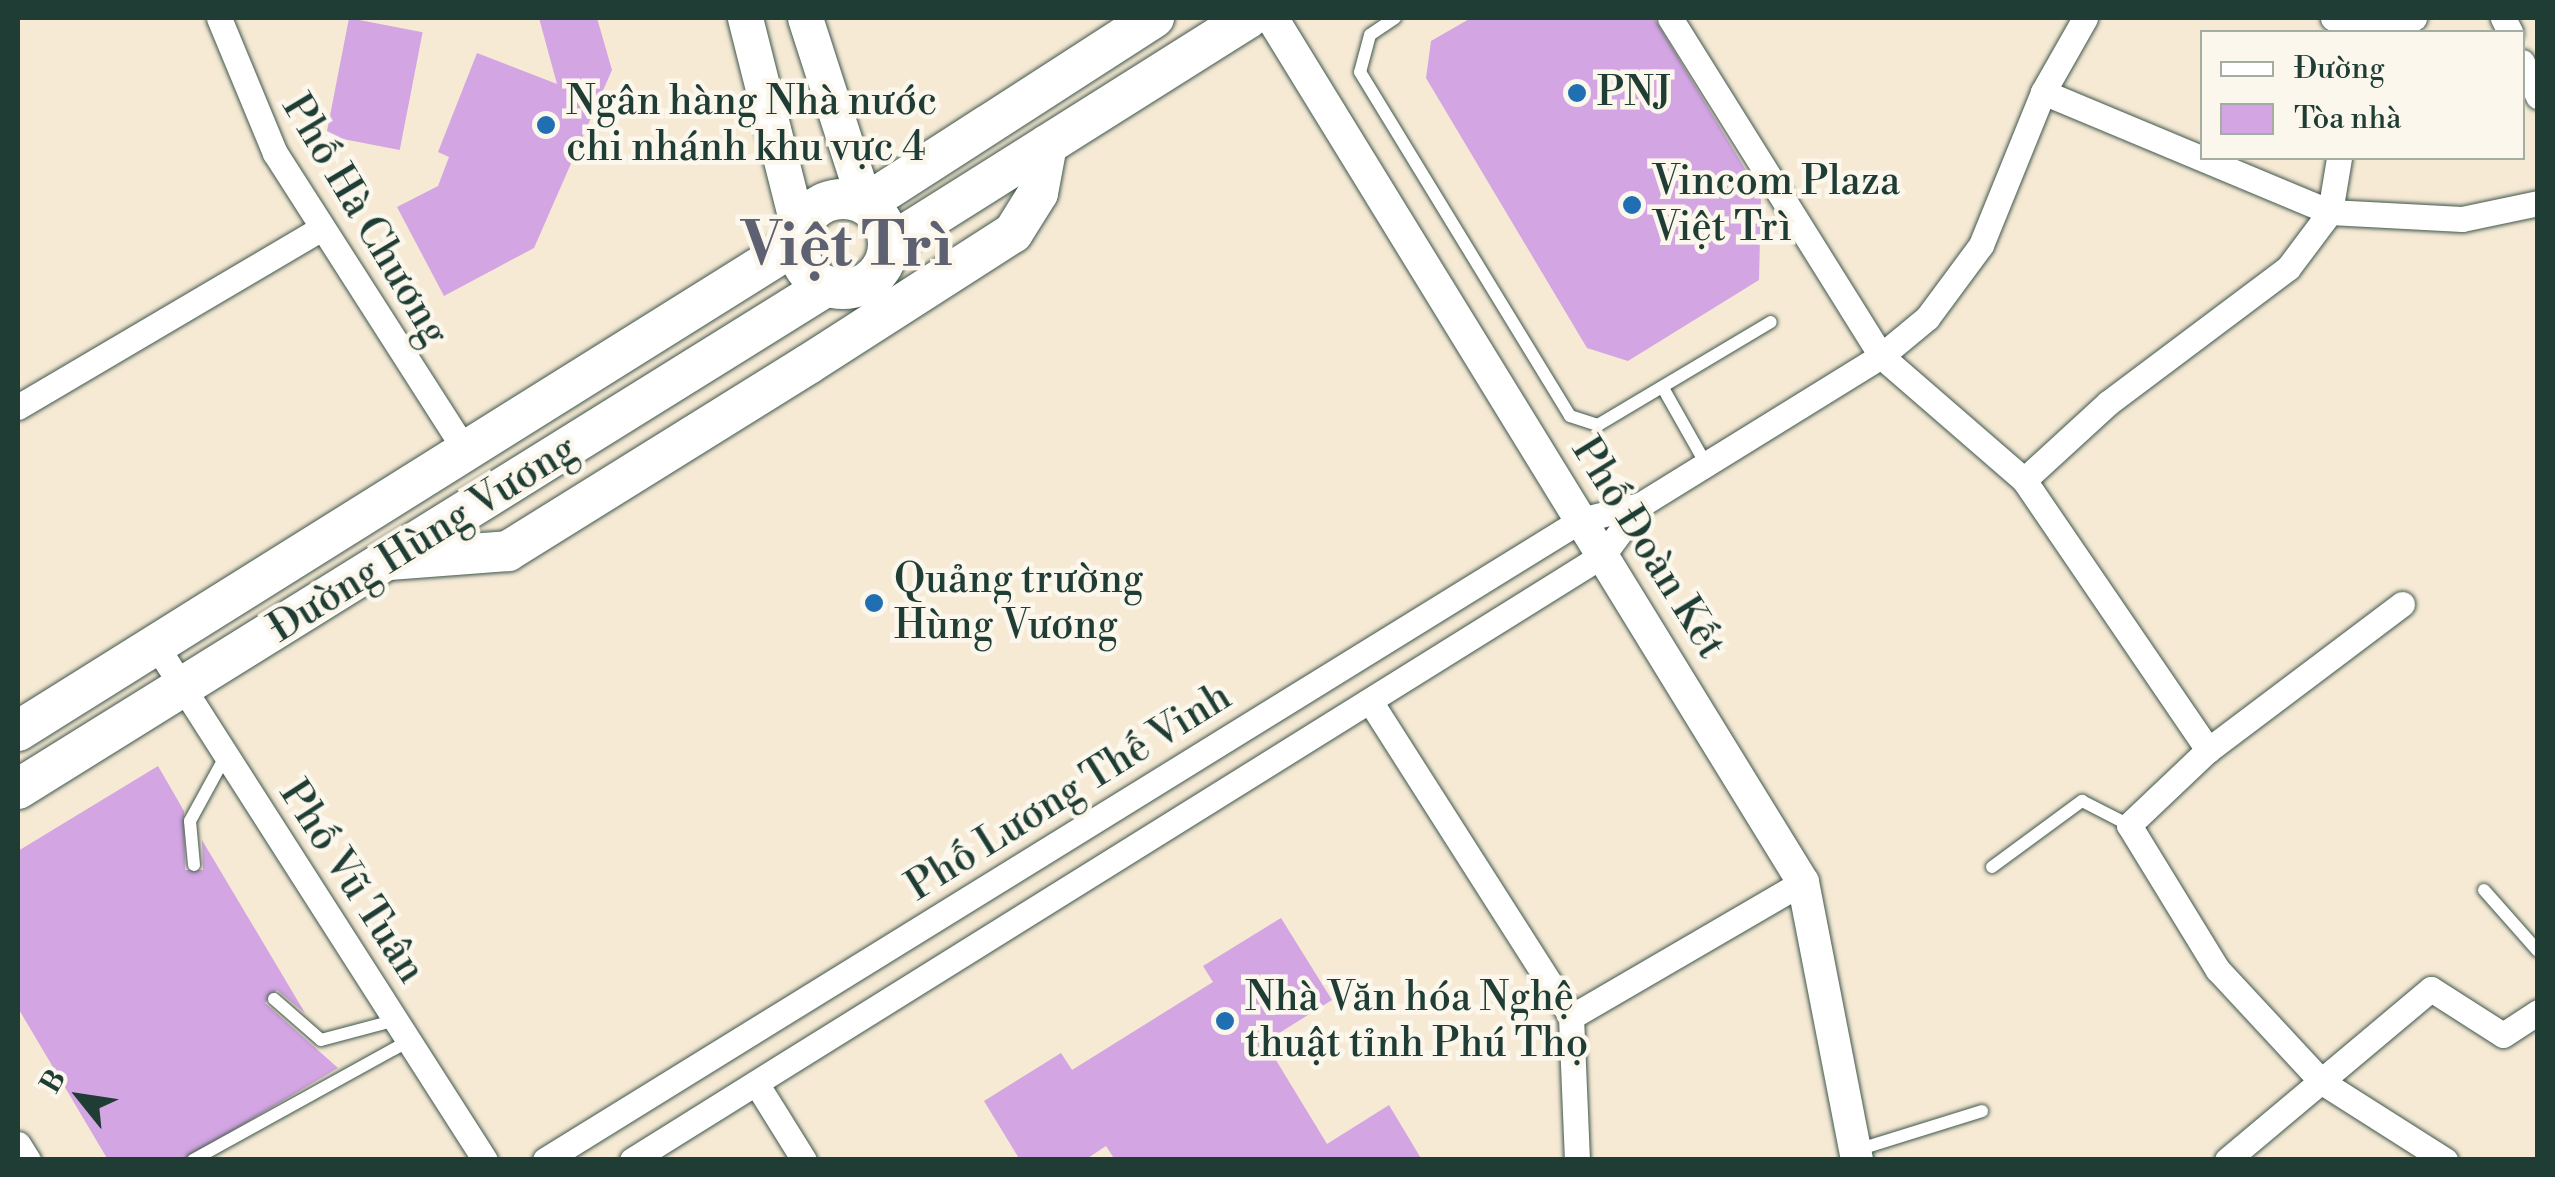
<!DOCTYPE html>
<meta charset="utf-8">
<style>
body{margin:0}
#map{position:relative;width:2555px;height:1177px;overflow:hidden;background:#f6ead5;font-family:"Libre Bodoni",serif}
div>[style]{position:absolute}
.building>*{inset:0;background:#d3a5e3;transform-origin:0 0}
.roads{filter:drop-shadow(0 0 2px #3f574c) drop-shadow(0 0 2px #3f574c)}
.service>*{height:12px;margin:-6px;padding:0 6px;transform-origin:6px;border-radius:6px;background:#fff}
.minor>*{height:25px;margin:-12.5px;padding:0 12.5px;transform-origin:12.5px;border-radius:12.5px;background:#fff}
.tertiary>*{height:32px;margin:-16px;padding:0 16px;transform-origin:16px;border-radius:16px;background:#fff}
.secondary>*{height:35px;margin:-17.5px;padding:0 17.5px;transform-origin:17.5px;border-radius:17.5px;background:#fff}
.primary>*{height:40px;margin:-20px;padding:0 20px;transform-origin:20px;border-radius:20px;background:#fff}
.primary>.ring{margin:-20px;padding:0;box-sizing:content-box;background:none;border:40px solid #fff;border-radius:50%}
.dots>*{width:28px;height:28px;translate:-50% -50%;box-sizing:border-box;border:5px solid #fbf7ec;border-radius:50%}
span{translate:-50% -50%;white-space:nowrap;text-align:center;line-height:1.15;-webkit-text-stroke:9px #fbf7ec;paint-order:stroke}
.poi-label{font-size:40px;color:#1f3d34}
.left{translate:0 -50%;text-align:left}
.street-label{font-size:40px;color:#1f3d34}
.town-label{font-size:60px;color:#5e6171;font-weight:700}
.frame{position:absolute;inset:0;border:20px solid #1f3d34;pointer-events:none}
.legend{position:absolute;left:2200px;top:30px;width:325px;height:130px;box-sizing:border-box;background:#fbf7ec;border:2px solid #a3ada2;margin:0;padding:12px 18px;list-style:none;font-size:30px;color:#1f3d34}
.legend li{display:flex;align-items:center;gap:20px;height:50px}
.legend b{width:50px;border:2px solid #a3ada2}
.north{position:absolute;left:30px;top:1047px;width:100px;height:100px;-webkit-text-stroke:8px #fbf7ec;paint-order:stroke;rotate:300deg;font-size:28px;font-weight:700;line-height:40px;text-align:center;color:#1f3d34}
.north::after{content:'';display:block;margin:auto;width:35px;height:45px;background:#1f3d34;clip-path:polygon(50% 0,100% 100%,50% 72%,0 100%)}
</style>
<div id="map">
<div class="building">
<i style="left:349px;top:18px;width:75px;height:120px;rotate:11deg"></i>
<i style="clip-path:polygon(539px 18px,597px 18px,612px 70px,534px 248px,444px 296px,397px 207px,438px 186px,449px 157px,438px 152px,477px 53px,557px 84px)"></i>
<i style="clip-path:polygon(1471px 18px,1654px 18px,1761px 195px,1759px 280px,1628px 361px,1587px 348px,1426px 78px,1431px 41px)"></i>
<i style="clip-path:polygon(158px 766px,184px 811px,185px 870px,203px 870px,202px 840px,305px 1013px,277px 990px,265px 1003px,338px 1068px,183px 1160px,108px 1160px,18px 1008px,18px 851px)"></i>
<i style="clip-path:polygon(1281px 918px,1332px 1000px,1265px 1042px,1327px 1144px,1389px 1105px,1422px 1160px,1115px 1160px,1106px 1146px,1085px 1160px,1020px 1160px,984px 1101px,1061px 1053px,1072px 1070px,1213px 982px,1203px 966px)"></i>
</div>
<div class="roads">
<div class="service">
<i style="left:1395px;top:18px;width:30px;rotate:146deg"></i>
<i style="left:1370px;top:35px;width:38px;rotate:105deg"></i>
<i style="left:1360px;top:72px;width:403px;rotate:58.6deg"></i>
<i style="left:1570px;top:416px;width:29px;rotate:18deg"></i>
<i style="left:1598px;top:425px;width:201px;rotate:-30.8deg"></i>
<i style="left:1663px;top:388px;width:87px;rotate:60.5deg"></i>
<i style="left:194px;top:865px;width:44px;rotate:-95.2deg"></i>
<i style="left:190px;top:821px;width:73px;rotate:-61.3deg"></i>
<i style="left:1992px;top:867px;width:112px;rotate:-36.3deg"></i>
<i style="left:2082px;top:801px;width:53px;rotate:27.1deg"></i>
<i style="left:2484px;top:890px;width:81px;rotate:48.5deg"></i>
<i style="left:274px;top:999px;width:62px;rotate:41.1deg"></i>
<i style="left:321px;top:1040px;width:78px;rotate:-14.9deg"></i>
<i style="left:1857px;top:1150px;width:131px;rotate:-17.3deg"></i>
<i style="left:193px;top:1160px;width:248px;rotate:-28.9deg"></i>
</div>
<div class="minor">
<i style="left:219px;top:18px;width:146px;rotate:67.5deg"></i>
<i style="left:275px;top:153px;width:355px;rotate:57.4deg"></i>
<i style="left:1670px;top:18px;width:398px;rotate:58deg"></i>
<i style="left:1881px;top:356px;width:189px;rotate:40.9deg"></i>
<i style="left:2024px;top:480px;width:327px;rotate:55.7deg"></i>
<i style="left:2333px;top:18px;width:81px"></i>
<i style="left:2503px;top:18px;width:16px;rotate:63deg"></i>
<i style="left:2522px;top:62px;width:38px;rotate:65deg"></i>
<i style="left:2043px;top:92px;width:311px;rotate:22.7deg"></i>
<i style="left:2330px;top:212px;width:132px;rotate:3deg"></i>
<i style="left:2462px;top:219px;width:78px;rotate:-11.9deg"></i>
<i style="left:18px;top:407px;width:349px;rotate:-30.5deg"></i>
<i style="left:2024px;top:480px;width:114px;rotate:-42.5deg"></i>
<i style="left:2108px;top:403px;width:225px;rotate:-36.9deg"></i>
<i style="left:2288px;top:268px;width:70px;rotate:-53.1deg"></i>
<i style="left:2330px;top:212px;width:55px;rotate:-80.5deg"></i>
<i style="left:2402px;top:604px;width:243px;rotate:143deg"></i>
<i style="left:2208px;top:750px;width:109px;rotate:136.5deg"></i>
<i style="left:2129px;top:825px;width:170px;rotate:58.5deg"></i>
<i style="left:2218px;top:970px;width:153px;rotate:47.1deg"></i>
<i style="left:2322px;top:1082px;width:146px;rotate:32.4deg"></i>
<i style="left:157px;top:647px;width:609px;rotate:57.41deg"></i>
<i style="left:1370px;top:701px;width:375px;rotate:57.5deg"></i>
<i style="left:1571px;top:1017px;width:143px;rotate:87.6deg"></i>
<i style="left:1571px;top:1017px;width:268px;rotate:-30.2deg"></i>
<i style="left:756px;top:1083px;width:91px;rotate:58.1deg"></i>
<i style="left:18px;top:1144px;width:19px;rotate:58deg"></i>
<i style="left:545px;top:1160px;width:1218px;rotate:-31.71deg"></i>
<i style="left:1581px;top:520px;width:61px;rotate:-14.3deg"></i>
<i style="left:1640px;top:505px;width:283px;rotate:-31.7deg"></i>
<i style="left:1881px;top:356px;width:60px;rotate:-39.6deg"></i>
<i style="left:1927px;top:318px;width:91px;rotate:-53.5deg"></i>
<i style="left:1981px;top:245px;width:165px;rotate:-67.9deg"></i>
<i style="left:2043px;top:92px;width:85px;rotate:-60.4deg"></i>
<i style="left:632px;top:1160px;width:1144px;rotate:-31.93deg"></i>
<i style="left:1603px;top:555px;width:62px;rotate:-53.5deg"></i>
<i style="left:2227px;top:1160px;width:266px;rotate:-40deg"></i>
<i style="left:2431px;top:989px;width:85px;rotate:32.6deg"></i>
<i style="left:2503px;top:1035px;width:42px;rotate:-33.3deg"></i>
</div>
<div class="tertiary">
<i style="left:1272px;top:18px;width:1014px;rotate:58.43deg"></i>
<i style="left:1803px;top:882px;width:283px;rotate:79deg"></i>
</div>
<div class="secondary">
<i style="left:745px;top:18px;width:221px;rotate:75.8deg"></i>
<i style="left:805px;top:18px;width:195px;rotate:72.1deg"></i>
</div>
<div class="primary">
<i class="ring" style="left:798px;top:199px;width:50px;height:50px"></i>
<i style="left:865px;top:204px;width:344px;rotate:-32.8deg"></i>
<i style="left:888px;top:245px;width:426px;rotate:-32.2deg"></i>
<i style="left:389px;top:560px;width:119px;rotate:-4.3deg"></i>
<i style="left:508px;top:551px;width:352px;rotate:-31.9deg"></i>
<i style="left:807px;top:365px;width:245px;rotate:-32.7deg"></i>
<i style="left:1013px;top:233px;width:47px;rotate:-58deg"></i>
<i style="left:1038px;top:193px;width:49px;rotate:-79.4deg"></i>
<i style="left:18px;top:731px;width:920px;rotate:-32.03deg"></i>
<i style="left:18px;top:789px;width:953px;rotate:-31.87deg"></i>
</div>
</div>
<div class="dots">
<i style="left:1577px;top:93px;background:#1f6fb2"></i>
<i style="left:546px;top:125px;background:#1f6fb2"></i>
<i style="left:1632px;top:205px;background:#1f6fb2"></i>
<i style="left:874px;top:603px;background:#1f6fb2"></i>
<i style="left:1225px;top:1021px;background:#1f6fb2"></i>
</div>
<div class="poi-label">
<span class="left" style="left:1597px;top:93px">PNJ</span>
<span class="left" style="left:566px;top:125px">Ngân hàng Nhà nước<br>chi nhánh khu vực 4</span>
<span class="left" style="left:1652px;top:205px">Vincom Plaza<br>Việt Trì</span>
<span class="left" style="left:894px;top:603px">Quảng trường<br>Hùng Vương</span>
<span class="left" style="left:1245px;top:1021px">Nhà Văn hóa Nghệ<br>thuật tỉnh Phú Thọ</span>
</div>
<div class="street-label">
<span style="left:365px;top:220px;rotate:59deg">Phố Hà Chương</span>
<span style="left:423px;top:539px;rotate:-32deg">Đường Hùng Vương</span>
<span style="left:1648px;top:548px;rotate:58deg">Phố Đoàn Kết</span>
<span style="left:1069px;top:792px;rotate:-32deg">Phố Lương Thế Vinh</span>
<span style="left:352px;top:882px;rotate:57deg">Phố Vũ Tuân</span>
</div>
<div class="town-label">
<span style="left:847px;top:247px">Việt Trì</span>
</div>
<div class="frame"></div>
<ul class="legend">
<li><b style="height:12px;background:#fff"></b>Đường</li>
<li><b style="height:28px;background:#d3a5e3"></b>Tòa nhà</li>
</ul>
<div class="north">B</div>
</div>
